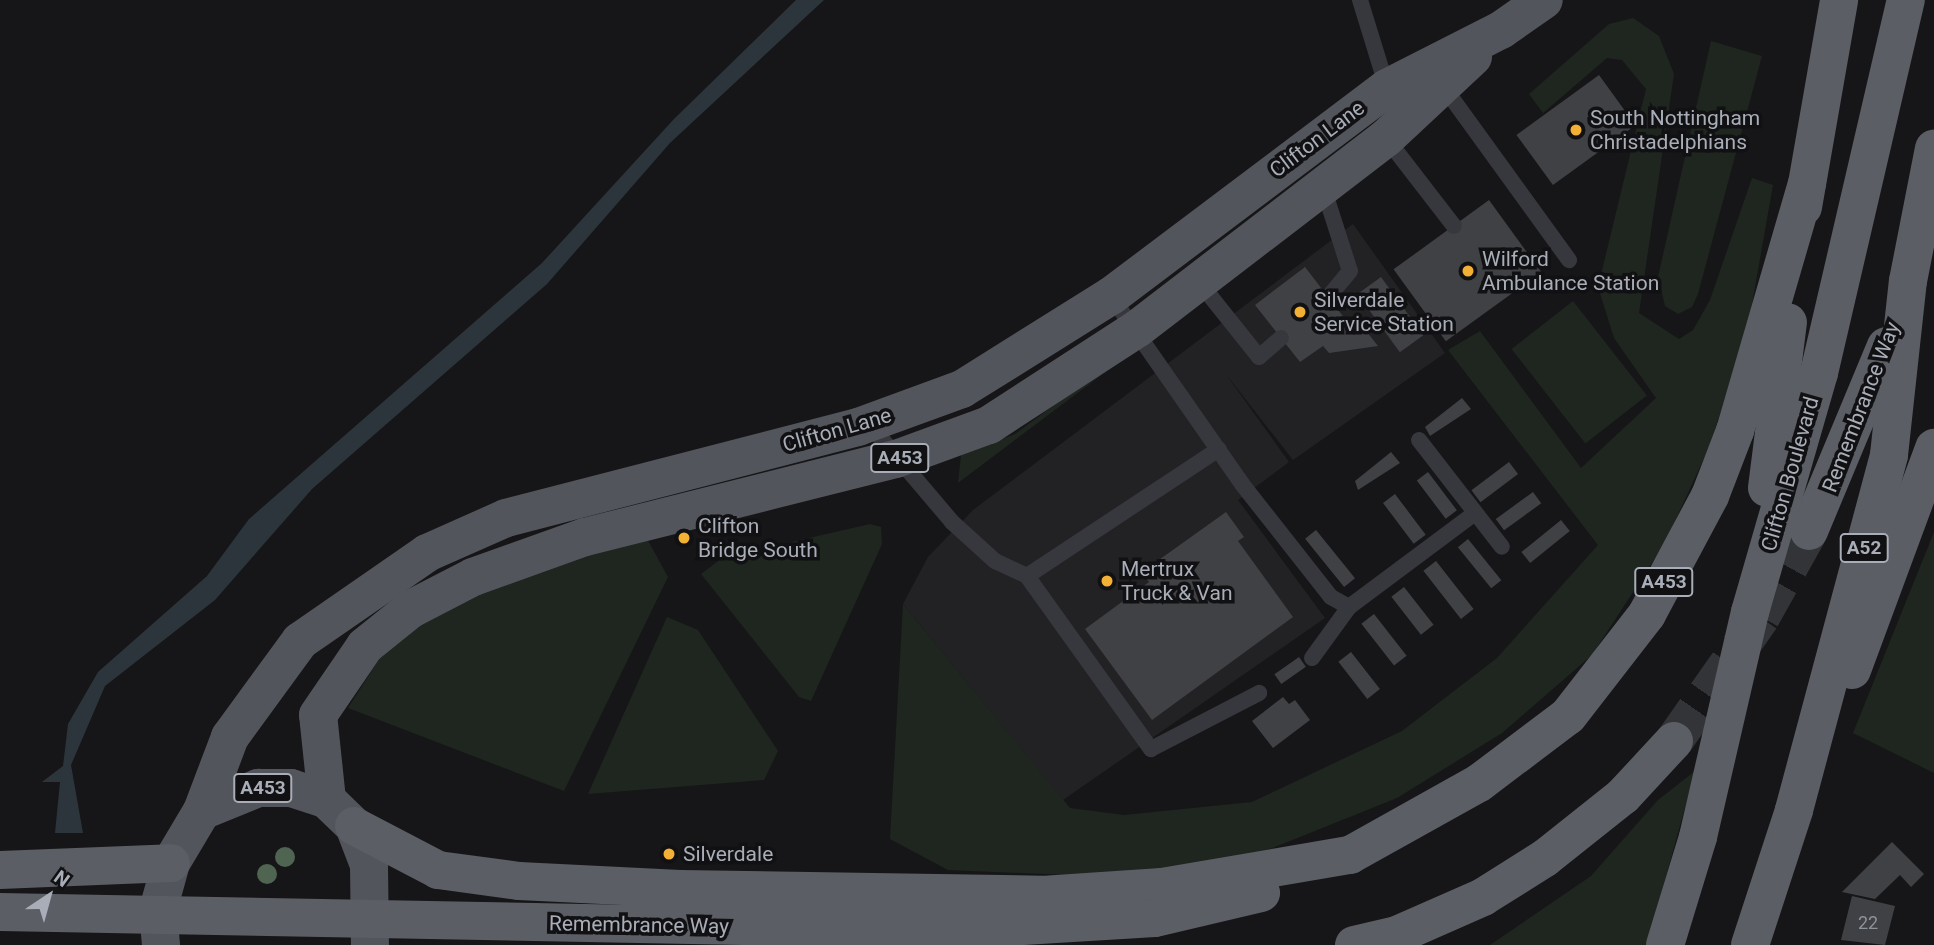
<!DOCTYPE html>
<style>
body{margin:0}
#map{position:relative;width:1934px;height:945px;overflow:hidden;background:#161618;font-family:Roboto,sans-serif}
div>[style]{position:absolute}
.built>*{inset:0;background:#222225}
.green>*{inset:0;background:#1e261f;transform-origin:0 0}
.water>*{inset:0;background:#2c353c}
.building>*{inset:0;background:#404145;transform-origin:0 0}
.trunk-tunnel>*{height:38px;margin-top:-19px;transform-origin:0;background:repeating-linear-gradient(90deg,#333438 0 38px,transparent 0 57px)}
.service>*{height:16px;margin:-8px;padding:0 8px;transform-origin:8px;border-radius:8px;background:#37383d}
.primary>*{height:38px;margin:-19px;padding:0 19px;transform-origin:19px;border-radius:19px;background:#53555c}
.trunk>*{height:38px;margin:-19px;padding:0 19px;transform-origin:19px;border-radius:19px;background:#5b5e65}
.trunk-bridge>*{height:38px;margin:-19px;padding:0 19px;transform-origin:19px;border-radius:19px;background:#5b5e65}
.trees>*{width:20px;height:20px;margin:-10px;border-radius:50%;background:#506452}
.dots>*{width:19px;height:19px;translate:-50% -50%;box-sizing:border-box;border:4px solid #111113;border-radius:50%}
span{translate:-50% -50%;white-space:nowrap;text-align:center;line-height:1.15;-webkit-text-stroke:7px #111113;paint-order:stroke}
.number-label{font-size:18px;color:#8e929b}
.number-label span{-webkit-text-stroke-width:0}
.shield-label span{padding:2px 5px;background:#111113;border:2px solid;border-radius:5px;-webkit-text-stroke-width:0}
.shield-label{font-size:19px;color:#a8adb8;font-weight:700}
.poi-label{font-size:21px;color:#a8adb8}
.left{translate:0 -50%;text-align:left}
.street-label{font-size:21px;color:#a8adb8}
.north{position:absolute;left:14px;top:861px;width:70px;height:70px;-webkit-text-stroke:5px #111113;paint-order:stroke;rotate:36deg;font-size:19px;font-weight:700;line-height:28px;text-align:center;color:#a8adb8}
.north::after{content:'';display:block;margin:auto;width:24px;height:32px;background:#a8adb8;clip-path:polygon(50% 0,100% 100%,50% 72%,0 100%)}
</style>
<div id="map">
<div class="built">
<i style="clip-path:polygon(1353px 224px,1445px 353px,1293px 460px,1225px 373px,1289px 462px,1238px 500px,1325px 618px,1063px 800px,903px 604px,928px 557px,973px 510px)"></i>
</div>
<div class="green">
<i style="clip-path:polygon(1633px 18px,1659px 36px,1674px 74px,1639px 313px,1679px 339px,1693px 330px,1710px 300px,1752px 178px,1773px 185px,1748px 327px,1710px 445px,1665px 543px,1592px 655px,1502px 733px,1397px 798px,1265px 851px,1117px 877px,948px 870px,890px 839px,903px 604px,1070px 808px,1124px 815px,1252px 802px,1402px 731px,1497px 658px,1598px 545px,1448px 350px,1480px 331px,1581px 468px,1656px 398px,1614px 338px,1598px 287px,1646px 89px,1622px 60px,1607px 58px,1543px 113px,1529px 94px,1609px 24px)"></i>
<i style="clip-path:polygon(1711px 41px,1762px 56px,1698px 294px,1692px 307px,1678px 314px,1665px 306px,1658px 277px)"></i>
<i style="left:1573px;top:301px;width:120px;height:78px;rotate:52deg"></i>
<i style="clip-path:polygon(1122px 355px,1124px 358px,958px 483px,961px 455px,1015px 434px)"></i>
<i style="clip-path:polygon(870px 524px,881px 527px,882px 544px,811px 701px,799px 697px,701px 574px,722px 558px)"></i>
<i style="clip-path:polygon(1934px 532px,1934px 773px,1853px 733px)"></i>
<i style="clip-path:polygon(645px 535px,668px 577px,564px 791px,348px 708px,385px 650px,427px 619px,526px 571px)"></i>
<i style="clip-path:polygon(667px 617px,698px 630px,778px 751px,764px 780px,588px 794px)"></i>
<i style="clip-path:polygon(1695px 771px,1647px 945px,1490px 945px,1591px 876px,1658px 800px)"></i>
</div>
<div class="water">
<i style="clip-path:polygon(796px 0,824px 0,670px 143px,547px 284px,312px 489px,215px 600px,105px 686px,71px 765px,83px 833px,55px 833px,60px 782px,42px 782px,63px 766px,68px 724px,98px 672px,207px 576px,249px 519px,542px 263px,674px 119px)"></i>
</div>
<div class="building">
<i style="left:1599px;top:75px;width:62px;height:102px;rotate:54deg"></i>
<i style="left:1489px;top:200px;width:89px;height:118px;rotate:54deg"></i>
<i style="clip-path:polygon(1305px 267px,1349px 324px,1356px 318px,1378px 346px,1329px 353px,1323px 346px,1300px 362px,1255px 305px)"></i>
<i style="left:1381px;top:277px;width:72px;height:29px;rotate:54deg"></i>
<i style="clip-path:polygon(1462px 398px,1471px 409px,1430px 436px,1425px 427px)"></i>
<i style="clip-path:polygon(1391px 452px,1400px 463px,1358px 490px,1355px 481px)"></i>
<i style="left:1509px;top:462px;width:15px;height:47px;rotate:53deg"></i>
<i style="left:1428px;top:472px;width:48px;height:14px;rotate:53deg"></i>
<i style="left:1533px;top:492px;width:14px;height:46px;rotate:54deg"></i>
<i style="left:1395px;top:494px;width:51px;height:15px;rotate:53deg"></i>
<i style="clip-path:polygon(1226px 512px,1244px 537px,1238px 541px,1293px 617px,1152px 720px,1085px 629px,1149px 582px,1142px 572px)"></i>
<i style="left:1561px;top:520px;width:14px;height:51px;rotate:51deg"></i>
<i style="left:1316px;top:530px;width:62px;height:14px;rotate:51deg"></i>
<i style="left:1468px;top:539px;width:53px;height:13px;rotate:51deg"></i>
<i style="left:1436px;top:561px;width:61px;height:16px;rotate:52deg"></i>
<i style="left:1404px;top:587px;width:48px;height:16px;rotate:52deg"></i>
<i style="left:1374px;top:614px;width:53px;height:16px;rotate:52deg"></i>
<i style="left:1351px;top:652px;width:47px;height:16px;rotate:52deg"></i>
<i style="left:1299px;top:657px;width:12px;height:30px;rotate:55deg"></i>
<i style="clip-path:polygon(1283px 697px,1289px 704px,1295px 700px,1310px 720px,1273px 748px,1252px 721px)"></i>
<i style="clip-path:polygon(1892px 842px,1924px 874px,1911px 887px,1900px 875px,1875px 899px,1842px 892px)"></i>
<i style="clip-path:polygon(1852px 896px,1895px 906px,1885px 945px,1841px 940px)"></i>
</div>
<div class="trunk-tunnel">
<i style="left:1674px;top:741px;width:151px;rotate:-54.9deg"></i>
<i style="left:1761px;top:617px;width:98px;rotate:-60.8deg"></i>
</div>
<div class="service">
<i style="left:1360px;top:0;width:92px;rotate:72.9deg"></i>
<i style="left:1443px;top:86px;width:215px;rotate:54.1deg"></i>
<i style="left:1386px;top:138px;width:111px;rotate:52.3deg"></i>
<i style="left:1323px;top:187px;width:88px;rotate:72.2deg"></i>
<i style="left:1350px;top:271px;width:34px;rotate:130deg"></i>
<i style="left:1199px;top:282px;width:96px;rotate:51.3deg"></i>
<i style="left:1259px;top:357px;width:29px;rotate:-41deg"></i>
<i style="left:1111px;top:296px;width:229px;rotate:55.1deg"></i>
<i style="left:1242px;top:484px;width:144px;rotate:51.8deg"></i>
<i style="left:1331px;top:597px;width:21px;rotate:29deg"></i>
<i style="left:1349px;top:607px;width:157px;rotate:-36.7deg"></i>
<i style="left:869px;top:424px;width:128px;rotate:49.7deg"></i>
<i style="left:952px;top:522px;width:58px;rotate:42.2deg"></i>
<i style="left:995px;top:561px;width:35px;rotate:25deg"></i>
<i style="left:1027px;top:576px;width:230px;rotate:-33.5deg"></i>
<i style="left:1419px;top:440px;width:135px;rotate:52.2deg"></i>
<i style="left:1027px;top:576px;width:213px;rotate:54.4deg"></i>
<i style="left:1151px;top:749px;width:122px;rotate:-27.4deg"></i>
<i style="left:1312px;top:658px;width:63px;rotate:-54deg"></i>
</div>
<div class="primary">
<i style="left:327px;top:800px;width:85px;rotate:-96deg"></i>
<i style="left:318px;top:715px;width:83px;rotate:-55.7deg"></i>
<i style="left:365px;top:646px;width:59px;rotate:-38.8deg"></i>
<i style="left:411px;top:609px;width:70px;rotate:-27.3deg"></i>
<i style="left:473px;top:577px;width:119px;rotate:-19.7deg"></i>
<i style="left:585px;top:537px;width:321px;rotate:-14.1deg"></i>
<i style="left:896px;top:459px;width:99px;rotate:-20.1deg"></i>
<i style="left:989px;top:425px;width:176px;rotate:-33deg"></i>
<i style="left:1137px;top:329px;width:314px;rotate:-37.5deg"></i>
<i style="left:1386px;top:138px;width:119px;rotate:-43deg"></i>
<i style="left:202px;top:811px;width:79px;rotate:-69.3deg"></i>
<i style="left:230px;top:737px;width:119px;rotate:-53.9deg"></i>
<i style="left:300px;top:641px;width:155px;rotate:-34.7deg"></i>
<i style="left:427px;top:553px;width:86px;rotate:-23.9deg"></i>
<i style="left:506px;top:518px;width:364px;rotate:-14.5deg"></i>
<i style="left:858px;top:427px;width:111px;rotate:-20.1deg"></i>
<i style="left:962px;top:389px;width:176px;rotate:-32deg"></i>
<i style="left:1111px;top:296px;width:346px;rotate:-37deg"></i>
<i style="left:1387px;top:88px;width:128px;rotate:-27deg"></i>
<i style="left:1501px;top:30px;width:52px;rotate:-34.9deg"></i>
<i style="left:161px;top:945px;width:35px;rotate:-95deg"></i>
<i style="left:158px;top:910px;width:49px;rotate:-74.5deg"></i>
<i style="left:171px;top:863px;width:61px;rotate:-59.2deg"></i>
<i style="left:202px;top:811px;width:61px;rotate:-22.3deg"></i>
<i style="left:258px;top:788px;width:33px"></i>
<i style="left:291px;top:788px;width:38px;rotate:18deg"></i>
<i style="left:327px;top:800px;width:37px;rotate:44deg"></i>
<i style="left:354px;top:826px;width:42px;rotate:69deg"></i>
<i style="left:369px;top:865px;width:80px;rotate:89.3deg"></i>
</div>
<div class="trunk">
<i style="left:1803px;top:207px;width:210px;rotate:-80.1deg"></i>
<i style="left:1767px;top:488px;width:167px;rotate:-82.8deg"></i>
<i style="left:1809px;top:531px;width:200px;rotate:-67.4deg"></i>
<i style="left:1852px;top:670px;width:237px;rotate:-69.7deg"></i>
<i style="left:354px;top:826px;width:95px;rotate:27.6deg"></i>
<i style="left:438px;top:870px;width:82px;rotate:7.7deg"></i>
<i style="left:519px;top:881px;width:161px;rotate:2.8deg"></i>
<i style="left:680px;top:889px;width:362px;rotate:0.9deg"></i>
<i style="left:1042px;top:895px;width:120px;rotate:-3.8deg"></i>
<i style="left:1162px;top:887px;width:191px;rotate:-9.7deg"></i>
<i style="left:1350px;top:855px;width:148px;rotate:-29.2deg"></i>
<i style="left:1479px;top:783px;width:111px;rotate:-37deg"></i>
<i style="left:1568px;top:716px;width:129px;rotate:-52.2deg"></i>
<i style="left:1647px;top:614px;width:134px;rotate:-61.9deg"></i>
<i style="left:1710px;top:496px;width:70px;rotate:-69deg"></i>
<i style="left:1735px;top:431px;width:258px;rotate:-73.8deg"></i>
<i style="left:0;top:870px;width:171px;rotate:-2.3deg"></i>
<i style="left:958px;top:930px;width:197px;rotate:-3.5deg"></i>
<i style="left:1155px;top:918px;width:109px;rotate:-13.3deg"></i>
<i style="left:1354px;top:945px;width:44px;rotate:-13.1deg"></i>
<i style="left:1397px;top:935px;width:94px;rotate:-23.8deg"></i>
<i style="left:1483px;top:897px;width:73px;rotate:-32.2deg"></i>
<i style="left:1545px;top:858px;width:100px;rotate:-38.5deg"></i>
<i style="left:1623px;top:796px;width:75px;rotate:-47.2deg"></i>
<i style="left:1665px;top:945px;width:113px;rotate:-73deg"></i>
<i style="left:1698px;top:837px;width:231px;rotate:-77deg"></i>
<i style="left:1750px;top:612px;width:249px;rotate:-73.9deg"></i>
<i style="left:1819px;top:373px;width:383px;rotate:-76.9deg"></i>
<i style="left:1750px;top:945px;width:142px;rotate:-71.9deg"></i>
<i style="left:1794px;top:810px;width:367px;rotate:-75deg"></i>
<i style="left:1889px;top:455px;width:175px;rotate:-83.8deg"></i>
<i style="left:1908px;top:281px;width:135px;rotate:-78.9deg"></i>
</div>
<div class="trunk-bridge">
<i style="left:0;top:912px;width:958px;rotate:1.08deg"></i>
</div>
<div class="trees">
<i style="left:285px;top:857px"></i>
<i style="left:267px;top:874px"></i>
</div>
<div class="dots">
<i style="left:1576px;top:130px;background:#f2b134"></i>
<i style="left:1468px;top:271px;background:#f2b134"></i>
<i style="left:1300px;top:312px;background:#f2b134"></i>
<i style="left:684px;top:538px;background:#f2b134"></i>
<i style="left:1107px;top:581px;background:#f2b134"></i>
<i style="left:669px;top:854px;background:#f2b134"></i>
</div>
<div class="number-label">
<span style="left:1868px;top:923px">22</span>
</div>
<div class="shield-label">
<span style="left:900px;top:458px">A453</span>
<span style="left:1864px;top:548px">A52</span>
<span style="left:1664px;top:582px">A453</span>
<span style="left:263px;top:788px">A453</span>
</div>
<div class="poi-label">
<span class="left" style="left:1590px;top:130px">South Nottingham<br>Christadelphians</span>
<span class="left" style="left:1482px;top:271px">Wilford<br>Ambulance Station</span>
<span class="left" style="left:1314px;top:312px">Silverdale<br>Service Station</span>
<span class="left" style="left:698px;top:538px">Clifton<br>Bridge South</span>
<span class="left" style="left:1121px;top:581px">Mertrux<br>Truck &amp; Van</span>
<span class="left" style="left:683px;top:854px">Silverdale</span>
</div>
<div class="street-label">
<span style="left:1317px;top:139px;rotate:-37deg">Clifton Lane</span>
<span style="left:1861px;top:407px;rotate:-69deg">Remembrance Way</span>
<span style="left:837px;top:430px;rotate:-16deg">Clifton Lane</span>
<span style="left:1790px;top:474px;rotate:-74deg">Clifton Boulevard</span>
<span style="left:639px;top:925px;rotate:1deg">Remembrance Way</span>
</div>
<div class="north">N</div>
</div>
